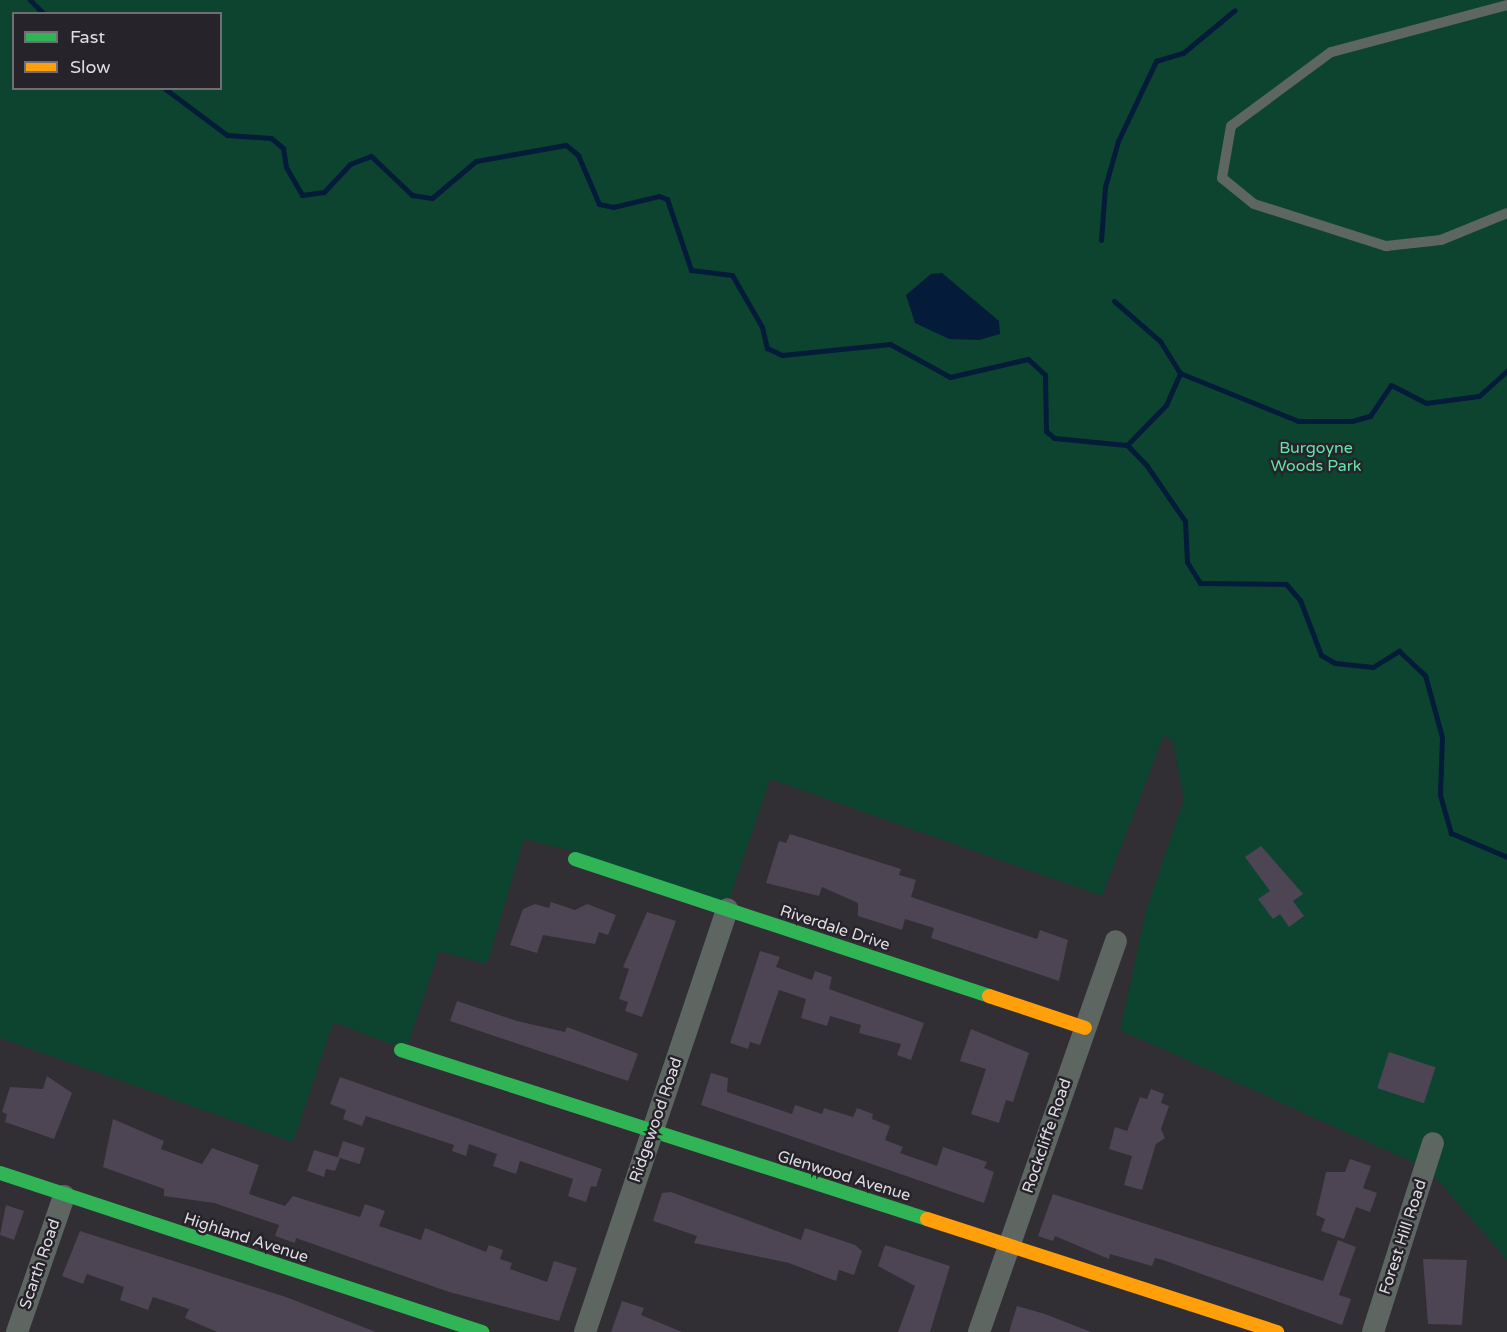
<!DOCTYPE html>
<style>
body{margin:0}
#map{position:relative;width:1507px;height:1332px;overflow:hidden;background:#312e34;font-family:"Varela Round",sans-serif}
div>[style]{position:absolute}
.green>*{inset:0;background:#0d4430}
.water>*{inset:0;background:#041c39}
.stream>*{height:5px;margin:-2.5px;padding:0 2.5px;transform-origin:2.5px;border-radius:2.5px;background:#041c39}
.building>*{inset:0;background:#4d4454;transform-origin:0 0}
.lane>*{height:10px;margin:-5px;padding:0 5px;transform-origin:5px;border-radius:5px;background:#5e6662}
.street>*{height:22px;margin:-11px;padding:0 11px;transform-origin:11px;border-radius:11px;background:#5e6662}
.fast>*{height:14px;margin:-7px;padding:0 7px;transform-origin:7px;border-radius:7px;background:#30b455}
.slow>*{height:14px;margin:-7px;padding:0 7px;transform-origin:7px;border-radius:7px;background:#ff9f0a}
span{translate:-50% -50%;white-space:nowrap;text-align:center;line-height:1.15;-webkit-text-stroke:5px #27232b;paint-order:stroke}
.park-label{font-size:16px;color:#5fe6a9}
.street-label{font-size:16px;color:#dfdce2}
.legend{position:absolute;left:12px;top:12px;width:210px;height:78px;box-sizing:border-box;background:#27232b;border:2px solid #716d74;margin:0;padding:8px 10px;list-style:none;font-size:18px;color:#dfdce2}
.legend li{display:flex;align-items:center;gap:12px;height:30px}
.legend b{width:30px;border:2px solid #716d74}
</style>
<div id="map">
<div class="green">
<i style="clip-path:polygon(evenodd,0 0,1507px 0,1507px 1260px,1428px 1169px,1120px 1030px,1146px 911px,1184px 799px,1173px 742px,1164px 735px,1102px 896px,770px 779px,726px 909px,576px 852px,524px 839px,487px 964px,439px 951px,406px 1050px,333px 1022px,293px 1142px,0 1038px,0 0,14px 14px,220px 14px,220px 88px,14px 88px,14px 14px)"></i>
</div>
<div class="water">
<i style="clip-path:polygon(942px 273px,999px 321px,1000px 334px,979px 340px,949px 339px,915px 323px,906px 295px,931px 274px)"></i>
</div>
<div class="stream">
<i style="left:30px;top:0;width:20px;rotate:45deg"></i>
<i style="left:164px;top:88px;width:79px;rotate:36.7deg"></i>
<i style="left:227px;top:135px;width:44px;rotate:3.9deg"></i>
<i style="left:271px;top:138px;width:16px;rotate:40deg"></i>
<i style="left:283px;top:148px;width:19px;rotate:81deg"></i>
<i style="left:286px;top:167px;width:32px;rotate:60deg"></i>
<i style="left:302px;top:195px;width:22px;rotate:-8deg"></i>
<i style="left:324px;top:192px;width:38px;rotate:-47deg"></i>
<i style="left:350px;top:164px;width:22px;rotate:-21deg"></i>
<i style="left:371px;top:156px;width:57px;rotate:43.6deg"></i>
<i style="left:412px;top:195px;width:20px;rotate:9deg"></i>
<i style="left:432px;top:198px;width:57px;rotate:-40.1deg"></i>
<i style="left:476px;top:161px;width:91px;rotate:-10.1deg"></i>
<i style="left:566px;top:145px;width:16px;rotate:40deg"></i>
<i style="left:578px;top:155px;width:53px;rotate:66.8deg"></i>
<i style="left:599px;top:204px;width:14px;rotate:12deg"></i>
<i style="left:613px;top:207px;width:47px;rotate:-13.4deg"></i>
<i style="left:659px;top:196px;width:9px;rotate:21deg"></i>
<i style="left:667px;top:199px;width:75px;rotate:71.3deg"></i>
<i style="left:691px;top:270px;width:41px;rotate:7deg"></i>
<i style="left:732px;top:275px;width:60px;rotate:60deg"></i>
<i style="left:762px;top:327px;width:22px;rotate:77deg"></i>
<i style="left:767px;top:348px;width:17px;rotate:25deg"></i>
<i style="left:782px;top:355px;width:109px;rotate:-5.8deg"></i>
<i style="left:890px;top:344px;width:68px;rotate:28.8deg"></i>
<i style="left:950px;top:377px;width:80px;rotate:-13deg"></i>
<i style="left:1028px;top:359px;width:23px;rotate:43deg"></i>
<i style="left:1045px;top:375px;width:56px;rotate:89deg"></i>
<i style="left:1046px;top:431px;width:11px;rotate:41deg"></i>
<i style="left:1054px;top:438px;width:73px;rotate:5.5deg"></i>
<i style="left:1127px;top:445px;width:29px;rotate:46deg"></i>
<i style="left:1147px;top:466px;width:67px;rotate:55.4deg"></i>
<i style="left:1185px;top:521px;width:41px;rotate:87.2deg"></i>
<i style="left:1187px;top:562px;width:25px;rotate:58deg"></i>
<i style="left:1200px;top:583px;width:86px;rotate:0.7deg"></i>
<i style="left:1286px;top:584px;width:21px;rotate:49deg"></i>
<i style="left:1300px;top:600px;width:59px;rotate:69.1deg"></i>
<i style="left:1321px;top:655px;width:16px;rotate:30deg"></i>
<i style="left:1335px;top:663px;width:38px;rotate:6deg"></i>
<i style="left:1373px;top:667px;width:31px;rotate:-32deg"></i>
<i style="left:1399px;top:651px;width:35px;rotate:43deg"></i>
<i style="left:1425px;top:675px;width:64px;rotate:74.7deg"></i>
<i style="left:1442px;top:737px;width:58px;rotate:92deg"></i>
<i style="left:1440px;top:795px;width:40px;rotate:74deg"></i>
<i style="left:1451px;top:833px;width:61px;rotate:23.2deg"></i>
<i style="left:1101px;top:240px;width:53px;rotate:-85.7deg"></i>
<i style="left:1105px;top:187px;width:48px;rotate:-74.2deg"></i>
<i style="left:1118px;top:141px;width:89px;rotate:-64.6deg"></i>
<i style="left:1156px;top:61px;width:28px;rotate:-17deg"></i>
<i style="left:1183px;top:53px;width:67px;rotate:-39.6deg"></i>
<i style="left:1114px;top:301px;width:61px;rotate:41deg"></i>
<i style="left:1160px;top:341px;width:38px;rotate:58deg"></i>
<i style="left:1127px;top:445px;width:56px;rotate:-45.7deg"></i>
<i style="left:1166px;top:405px;width:35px;rotate:-66deg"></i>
<i style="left:1180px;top:373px;width:127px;rotate:22.1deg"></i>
<i style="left:1298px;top:421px;width:54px"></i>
<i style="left:1352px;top:421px;width:19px;rotate:-16deg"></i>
<i style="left:1370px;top:416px;width:37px;rotate:-56deg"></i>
<i style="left:1391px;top:385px;width:39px;rotate:27deg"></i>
<i style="left:1426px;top:403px;width:53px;rotate:-7.5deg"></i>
<i style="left:1479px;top:396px;width:38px;rotate:-42deg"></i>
</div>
<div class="building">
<i style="clip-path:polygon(790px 834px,901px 869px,899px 875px,916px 880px,911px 897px,1037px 939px,1040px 930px,1068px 940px,1059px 981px,931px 938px,934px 928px,905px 919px,902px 930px,858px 916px,858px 903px,822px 887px,819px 896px,766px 883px,779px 841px,786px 843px)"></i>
<i style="clip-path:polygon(1261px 846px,1303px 894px,1293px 901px,1304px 916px,1289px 927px,1280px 914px,1273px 919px,1258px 899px,1270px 891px,1245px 857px)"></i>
<i style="clip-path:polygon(551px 902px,575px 910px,587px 904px,616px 915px,608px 935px,599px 932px,595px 944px,543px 935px,537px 953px,510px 945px,523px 909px,535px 904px,549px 908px)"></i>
<i style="clip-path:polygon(647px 912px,676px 921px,642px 1017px,625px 1011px,628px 1002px,619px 999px,629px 969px,623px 967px)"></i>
<i style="clip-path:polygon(760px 951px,780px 957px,776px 967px,812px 980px,815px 971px,832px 977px,829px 989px,924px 1023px,911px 1060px,897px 1055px,901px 1044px,859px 1033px,861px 1025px,830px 1016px,827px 1026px,801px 1018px,806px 999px,779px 990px,760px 1045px,750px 1042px,748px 1049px,730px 1043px)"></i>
<i style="clip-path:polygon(457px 1001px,517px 1021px,565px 1032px,567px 1027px,631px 1051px,638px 1054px,628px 1081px,450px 1021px)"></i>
<i style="clip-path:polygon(971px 1029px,1029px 1053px,1013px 1102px,1006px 1100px,999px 1123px,971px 1114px,986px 1069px,960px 1061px)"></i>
<i style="left:1389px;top:1052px;width:49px;height:38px;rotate:18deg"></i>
<i style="clip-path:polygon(711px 1073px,728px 1078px,727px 1092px,792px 1114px,795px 1105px,822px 1114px,824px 1108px,853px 1117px,857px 1108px,873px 1114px,872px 1119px,890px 1126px,885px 1140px,903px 1147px,900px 1153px,937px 1166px,943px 1147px,987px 1162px,984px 1168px,994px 1172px,984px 1203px,701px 1105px)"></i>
<i style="clip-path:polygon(47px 1076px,72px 1093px,54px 1139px,5px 1122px,7px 1114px,2px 1112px,10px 1087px,43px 1089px)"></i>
<i style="clip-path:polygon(340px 1077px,602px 1169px,596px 1187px,591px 1186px,586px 1202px,568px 1196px,573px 1179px,520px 1161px,516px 1174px,493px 1166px,497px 1154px,469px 1144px,466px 1156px,452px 1151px,454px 1145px,366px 1116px,362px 1126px,343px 1119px,346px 1110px,330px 1104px)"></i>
<i style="clip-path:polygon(1151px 1089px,1164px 1094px,1161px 1103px,1169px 1106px,1161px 1129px,1165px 1138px,1156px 1144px,1142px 1190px,1124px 1185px,1132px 1156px,1109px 1149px,1115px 1127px,1127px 1131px,1140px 1097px,1147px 1099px)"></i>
<i style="clip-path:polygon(113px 1119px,164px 1141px,161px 1149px,202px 1164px,212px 1148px,259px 1165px,249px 1194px,285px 1206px,293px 1196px,360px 1217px,365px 1204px,385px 1211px,379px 1226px,421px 1240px,425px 1228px,486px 1252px,489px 1245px,503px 1250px,500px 1259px,512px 1263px,510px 1269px,547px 1282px,554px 1261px,577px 1268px,559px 1321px,449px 1292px,296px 1238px,295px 1243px,275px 1236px,279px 1225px,214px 1203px,164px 1196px,164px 1189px,103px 1167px)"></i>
<i style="left:343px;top:1141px;width:23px;height:17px;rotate:18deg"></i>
<i style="clip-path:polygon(314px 1150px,340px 1158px,335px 1171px,326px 1169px,324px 1177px,307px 1171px)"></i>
<i style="clip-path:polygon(1350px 1159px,1371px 1166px,1363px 1188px,1377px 1193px,1370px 1212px,1356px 1207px,1344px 1239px,1321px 1231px,1325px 1219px,1316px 1215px,1326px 1172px,1345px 1172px)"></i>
<i style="clip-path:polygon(671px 1192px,801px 1240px,805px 1228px,855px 1245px,862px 1251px,854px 1275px,839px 1270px,836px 1281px,789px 1263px,694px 1243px,697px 1236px,653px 1221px,662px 1193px)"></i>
<i style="clip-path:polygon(1053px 1194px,1323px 1281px,1338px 1240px,1356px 1247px,1339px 1295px,1351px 1299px,1342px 1325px,1163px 1260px,1155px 1258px,1152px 1266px,1110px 1254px,1109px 1259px,1055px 1236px,1053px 1241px,1038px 1236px)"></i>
<i style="clip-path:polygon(6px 1205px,24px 1211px,14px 1240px,0 1235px)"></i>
<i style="clip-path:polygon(80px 1231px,286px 1297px,376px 1332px,217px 1332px,185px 1318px,189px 1309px,153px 1297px,148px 1310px,120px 1300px,124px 1287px,87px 1274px,83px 1284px,62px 1276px)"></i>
<i style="clip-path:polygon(885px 1245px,950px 1266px,930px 1332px,898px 1332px,915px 1286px,878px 1266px)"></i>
<i style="clip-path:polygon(1423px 1259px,1467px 1260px,1462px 1325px,1428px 1324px)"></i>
<i style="clip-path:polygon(622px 1301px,644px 1308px,641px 1315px,682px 1332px,611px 1332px)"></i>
<i style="clip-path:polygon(1017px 1306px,1045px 1314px,1091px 1332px,1009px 1332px)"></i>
</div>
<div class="lane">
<i style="left:1507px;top:5px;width:182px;rotate:165deg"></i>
<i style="left:1331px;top:52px;width:124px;rotate:143.5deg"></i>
<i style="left:1231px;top:126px;width:53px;rotate:99.8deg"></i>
<i style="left:1222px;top:178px;width:41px;rotate:39.1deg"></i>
<i style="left:1254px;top:204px;width:139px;rotate:17.7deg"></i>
<i style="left:1386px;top:246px;width:55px;rotate:-6.2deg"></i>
<i style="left:1441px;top:240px;width:71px;rotate:-22.2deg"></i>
</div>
<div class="street">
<i style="left:17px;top:1332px;width:144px;rotate:-70.9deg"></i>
<i style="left:585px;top:1332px;width:446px;rotate:-71.4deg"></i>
<i style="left:979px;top:1332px;width:414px;rotate:-70.7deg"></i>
<i style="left:1373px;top:1332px;width:198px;rotate:-72.4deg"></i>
</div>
<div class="fast">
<i style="left:575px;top:859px;width:436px;rotate:18.3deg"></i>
<i style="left:401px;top:1050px;width:552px;rotate:17.81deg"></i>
<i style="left:0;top:1173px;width:508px;rotate:18.26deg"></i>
</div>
<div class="slow">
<i style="left:989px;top:996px;width:101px;rotate:18.4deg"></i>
<i style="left:927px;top:1219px;width:368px;rotate:17.9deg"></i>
</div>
<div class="park-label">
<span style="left:1316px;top:457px">Burgoyne<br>Woods Park</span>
</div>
<div class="street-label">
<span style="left:835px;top:928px;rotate:18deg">Riverdale Drive</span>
<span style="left:656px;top:1120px;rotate:-71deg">Ridgewood Road</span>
<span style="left:1047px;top:1136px;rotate:-71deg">Rockcliffe Road</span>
<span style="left:844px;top:1176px;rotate:17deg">Glenwood Avenue</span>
<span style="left:1403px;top:1237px;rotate:-72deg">Forest Hill Road</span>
<span style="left:246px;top:1238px;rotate:18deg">Highland Avenue</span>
<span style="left:40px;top:1264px;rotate:-71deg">Scarth Road</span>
</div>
<ul class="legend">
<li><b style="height:8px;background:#30b455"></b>Fast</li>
<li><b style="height:8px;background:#ff9f0a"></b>Slow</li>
</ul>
</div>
